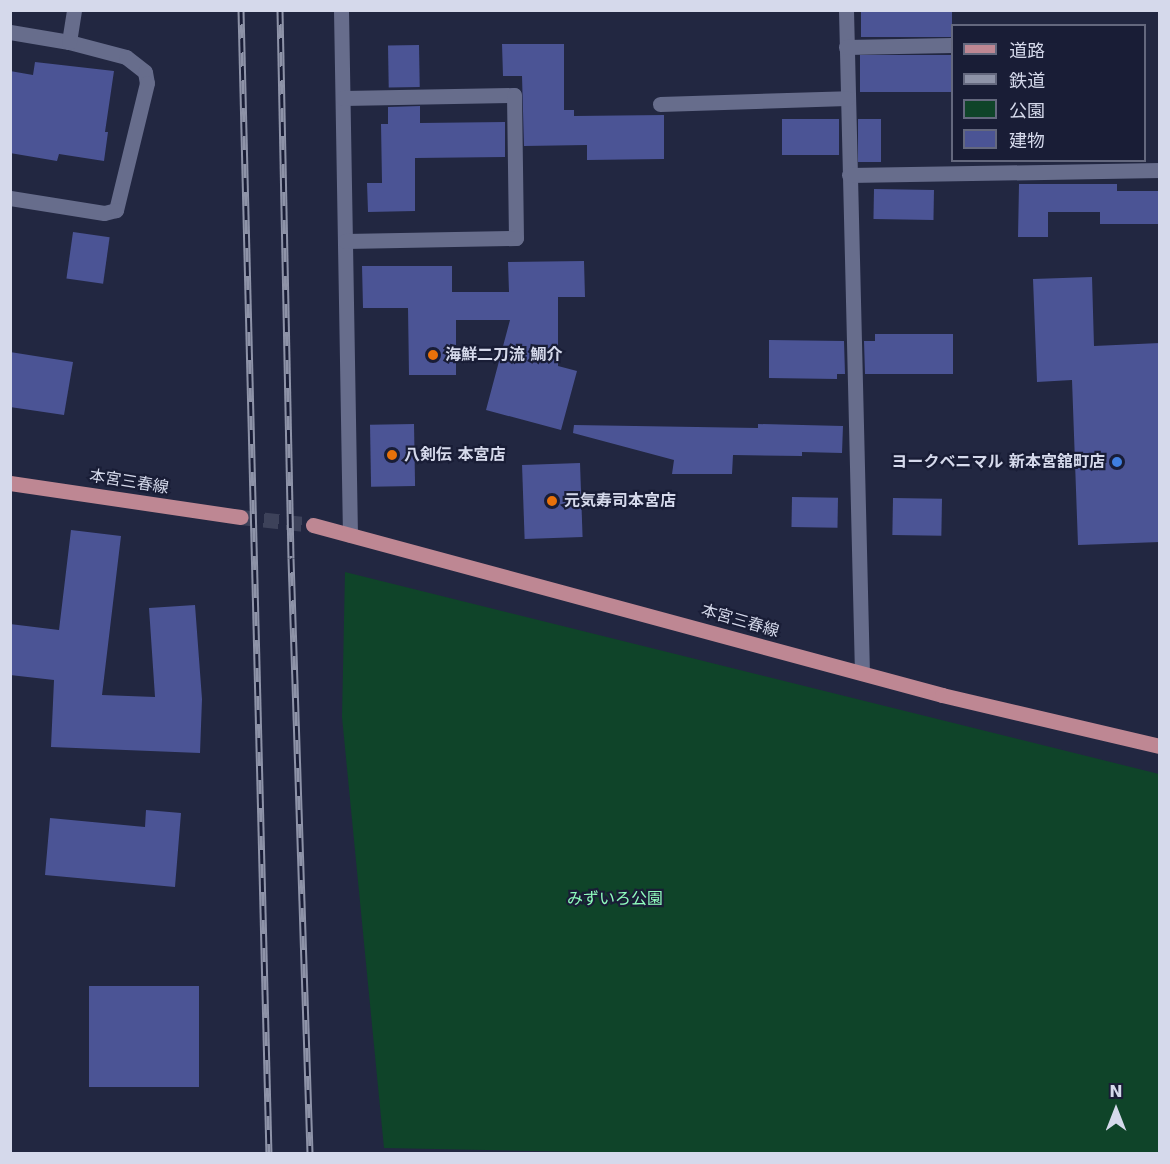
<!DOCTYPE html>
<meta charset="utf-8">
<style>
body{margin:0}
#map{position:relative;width:1170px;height:1164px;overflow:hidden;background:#222741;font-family:"DejaVu Sans","Noto Sans JP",sans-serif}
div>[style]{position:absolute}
.green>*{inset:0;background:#0f4429}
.building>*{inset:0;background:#4b5495;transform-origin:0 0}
.primary-tunnel>*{height:15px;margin-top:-7.5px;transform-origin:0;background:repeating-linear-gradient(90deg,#3d425a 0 15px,transparent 0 23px)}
.minor>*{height:15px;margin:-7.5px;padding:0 7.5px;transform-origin:7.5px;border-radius:7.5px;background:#676d8c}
.primary>*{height:15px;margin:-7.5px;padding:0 7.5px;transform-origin:7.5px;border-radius:7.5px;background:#be8793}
.rail>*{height:7px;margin-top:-3.5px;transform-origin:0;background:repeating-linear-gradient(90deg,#191d36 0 14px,#8e93a8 0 28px);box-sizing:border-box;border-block:2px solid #8e93a8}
.dots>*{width:16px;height:16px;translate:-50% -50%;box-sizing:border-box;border:3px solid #191d36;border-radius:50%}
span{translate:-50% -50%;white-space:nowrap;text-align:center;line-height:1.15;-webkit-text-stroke:4.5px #191d36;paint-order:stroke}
.poi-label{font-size:16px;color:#d5d9eb;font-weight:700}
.left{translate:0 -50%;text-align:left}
.right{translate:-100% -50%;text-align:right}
.street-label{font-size:16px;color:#d5d9eb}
.park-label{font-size:16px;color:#90febe}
.frame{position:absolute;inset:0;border:12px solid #d5d9eb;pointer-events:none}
.legend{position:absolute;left:951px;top:24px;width:195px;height:138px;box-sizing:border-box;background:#191d36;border:2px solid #64687e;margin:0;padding:8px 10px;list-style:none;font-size:18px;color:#d5d9eb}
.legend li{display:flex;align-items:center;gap:12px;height:30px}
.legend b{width:30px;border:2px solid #64687e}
.north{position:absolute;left:1086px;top:1080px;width:60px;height:60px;-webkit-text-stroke:4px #191d36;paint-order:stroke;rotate:0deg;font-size:16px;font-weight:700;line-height:24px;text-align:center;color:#d5d9eb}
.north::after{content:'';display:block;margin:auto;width:21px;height:27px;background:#d5d9eb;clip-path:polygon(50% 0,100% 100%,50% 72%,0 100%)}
</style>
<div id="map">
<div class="green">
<i style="clip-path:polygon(345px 572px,1159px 774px,1159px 1153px,677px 1154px,384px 1148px,342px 717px)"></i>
</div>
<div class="building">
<i style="left:861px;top:10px;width:91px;height:27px"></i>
<i style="clip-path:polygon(502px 44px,564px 44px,564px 110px,574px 110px,574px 116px,664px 115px,664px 159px,587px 160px,587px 145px,524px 146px,522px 76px,503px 76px)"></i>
<i style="left:419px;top:45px;width:42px;height:31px;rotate:89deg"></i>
<i style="left:952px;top:55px;width:37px;height:92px;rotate:90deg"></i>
<i style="clip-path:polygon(35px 62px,114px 71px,105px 132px,108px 132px,104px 161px,59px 154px,57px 161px,10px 153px,10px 71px,33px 75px)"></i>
<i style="clip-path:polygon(420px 106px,420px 123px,505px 122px,505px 157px,415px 158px,415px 211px,368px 212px,367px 183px,382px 183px,381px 124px,388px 124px,388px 107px)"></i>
<i style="left:782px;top:119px;width:57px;height:36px"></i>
<i style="left:858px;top:119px;width:23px;height:43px"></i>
<i style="clip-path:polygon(1019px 184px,1117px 184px,1117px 191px,1160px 191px,1160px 224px,1100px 224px,1100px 212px,1048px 212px,1048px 237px,1018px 237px)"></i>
<i style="left:874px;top:189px;width:60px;height:30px;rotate:1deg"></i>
<i style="left:73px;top:232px;width:37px;height:47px;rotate:8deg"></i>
<i style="clip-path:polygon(584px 261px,585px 297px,558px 297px,558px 366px,577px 371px,561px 430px,486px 410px,510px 320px,456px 320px,456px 375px,409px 375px,408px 308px,363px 308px,362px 266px,452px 266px,452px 292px,509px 292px,508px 262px)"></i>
<i style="clip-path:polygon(1092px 277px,1094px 346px,1160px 343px,1160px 542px,1078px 545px,1072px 380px,1037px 382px,1033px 279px)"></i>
<i style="clip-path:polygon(875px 334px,953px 334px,953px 374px,865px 374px,864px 341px,875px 341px)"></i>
<i style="clip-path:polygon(769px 340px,844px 341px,845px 374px,837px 374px,837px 379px,769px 378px)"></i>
<i style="clip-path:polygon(10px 352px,73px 362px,64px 415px,10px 407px)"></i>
<i style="left:414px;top:424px;width:62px;height:44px;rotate:89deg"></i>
<i style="clip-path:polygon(758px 424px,843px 426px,842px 453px,802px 452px,802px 456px,733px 455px,732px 474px,672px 474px,674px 460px,573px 433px,574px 425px,758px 428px)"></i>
<i style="left:580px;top:463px;width:74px;height:58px;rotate:88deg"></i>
<i style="left:792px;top:497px;width:46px;height:30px;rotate:1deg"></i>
<i style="left:893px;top:498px;width:49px;height:37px;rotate:1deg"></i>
<i style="clip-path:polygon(71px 530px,121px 536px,102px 695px,155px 697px,149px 608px,195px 605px,202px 699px,200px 753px,51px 747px,54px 680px,10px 675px,10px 624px,59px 630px)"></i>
<i style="clip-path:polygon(146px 810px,181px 813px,175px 887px,45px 875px,50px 818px,145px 827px)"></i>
<i style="left:89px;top:986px;width:110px;height:101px"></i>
</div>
<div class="primary-tunnel">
<i style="left:241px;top:517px;width:72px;rotate:6.3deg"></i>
</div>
<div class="minor">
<i style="left:341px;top:10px;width:525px;rotate:89.02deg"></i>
<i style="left:846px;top:10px;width:663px;rotate:88.62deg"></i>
<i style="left:10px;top:32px;width:60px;rotate:9.6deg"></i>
<i style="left:69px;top:42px;width:59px;rotate:14.7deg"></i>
<i style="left:126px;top:57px;width:24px;rotate:38deg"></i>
<i style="left:145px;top:72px;width:11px;rotate:80deg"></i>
<i style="left:147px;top:83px;width:131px;rotate:103.7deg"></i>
<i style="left:116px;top:210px;width:12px;rotate:166deg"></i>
<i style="left:104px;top:213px;width:95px;rotate:-170.9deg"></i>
<i style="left:69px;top:42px;width:32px;rotate:-81deg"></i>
<i style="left:846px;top:47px;width:106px;rotate:-1.1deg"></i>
<i style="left:343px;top:98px;width:171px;rotate:-1deg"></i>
<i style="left:514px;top:95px;width:143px;rotate:89.2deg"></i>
<i style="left:516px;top:238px;width:171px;rotate:179deg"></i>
<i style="left:660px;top:104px;width:187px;rotate:-1.8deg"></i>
<i style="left:849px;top:175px;width:311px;rotate:-0.9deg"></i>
</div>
<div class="primary">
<i style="left:10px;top:483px;width:233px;rotate:8.4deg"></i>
<i style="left:313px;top:525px;width:652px;rotate:15.12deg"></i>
<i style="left:942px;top:695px;width:224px;rotate:13.2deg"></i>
</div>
<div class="rail">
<i style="left:241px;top:10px;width:1144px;rotate:88.6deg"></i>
<i style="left:280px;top:10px;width:548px;rotate:88.85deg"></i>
<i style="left:291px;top:558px;width:596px;rotate:88.17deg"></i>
</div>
<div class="dots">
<i style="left:433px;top:355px;background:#e8710a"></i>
<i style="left:392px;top:455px;background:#e8710a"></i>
<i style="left:1117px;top:462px;background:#3f7fe0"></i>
<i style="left:552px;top:501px;background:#e8710a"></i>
</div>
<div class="poi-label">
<span class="left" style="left:445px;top:355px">海鮮二刀流 鯛介</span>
<span class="left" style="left:404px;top:455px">八剣伝 本宮店</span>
<span class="right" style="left:1105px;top:462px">ヨークベニマル 新本宮舘町店</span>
<span class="left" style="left:564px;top:501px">元気寿司本宮店</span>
</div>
<div class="street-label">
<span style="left:129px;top:482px;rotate:9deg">本宮三春線</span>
<span style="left:740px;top:621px;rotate:16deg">本宮三春線</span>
</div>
<div class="park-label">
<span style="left:615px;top:899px">みずいろ公園</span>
</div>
<div class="frame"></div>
<ul class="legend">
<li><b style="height:8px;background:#be8793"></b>道路</li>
<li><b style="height:8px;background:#8e93a8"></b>鉄道</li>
<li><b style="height:16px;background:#0f4429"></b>公園</li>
<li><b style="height:16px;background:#4b5495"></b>建物</li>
</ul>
<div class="north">N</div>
</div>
